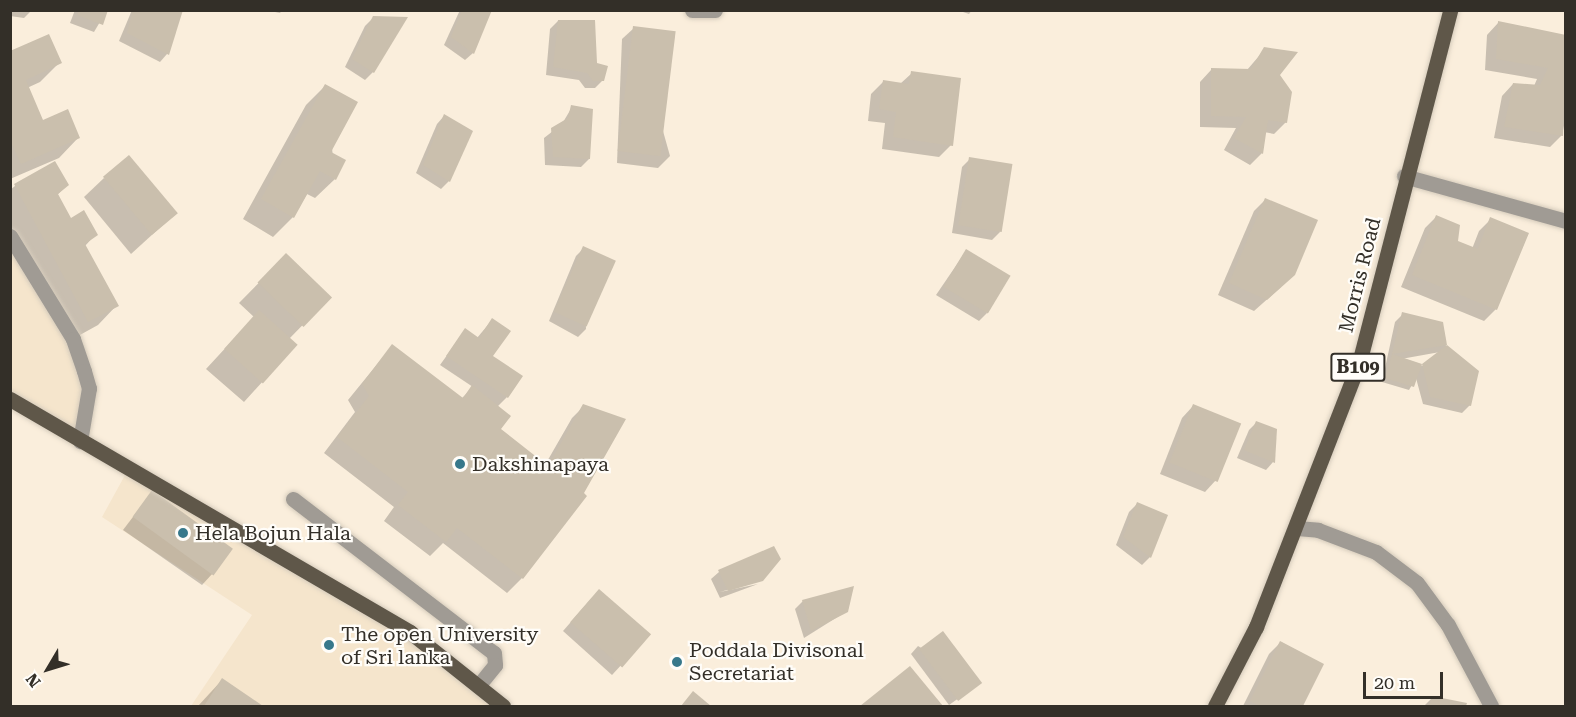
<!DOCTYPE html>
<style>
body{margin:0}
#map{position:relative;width:1576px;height:717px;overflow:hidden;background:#faeedc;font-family:"Roboto Serif",serif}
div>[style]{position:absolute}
.built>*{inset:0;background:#f5e5cc}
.shadow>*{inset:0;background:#0003}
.building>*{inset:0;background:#cabfad;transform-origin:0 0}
.roads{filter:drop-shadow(0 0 2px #d6ccbc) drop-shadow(0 0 2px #d6ccbc)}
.minor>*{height:15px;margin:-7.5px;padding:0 7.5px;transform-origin:7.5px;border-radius:7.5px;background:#a09b94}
.major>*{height:15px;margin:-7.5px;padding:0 7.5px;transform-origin:7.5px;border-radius:7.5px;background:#5f5749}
.dots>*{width:16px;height:16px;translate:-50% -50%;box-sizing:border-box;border:3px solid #fffdf9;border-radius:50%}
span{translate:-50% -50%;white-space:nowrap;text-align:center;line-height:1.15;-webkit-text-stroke:4.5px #fffdf9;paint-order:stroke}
.shield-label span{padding:2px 4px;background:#fffdf9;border:2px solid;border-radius:4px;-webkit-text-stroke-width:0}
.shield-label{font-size:18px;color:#332f28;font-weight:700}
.street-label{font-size:20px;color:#332f28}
.poi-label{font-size:20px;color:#332f28}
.left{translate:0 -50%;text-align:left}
.frame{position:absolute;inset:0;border:12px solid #332f28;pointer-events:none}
.north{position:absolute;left:18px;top:639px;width:60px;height:60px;-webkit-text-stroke:4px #fffdf9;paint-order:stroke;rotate:232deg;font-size:16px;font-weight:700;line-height:24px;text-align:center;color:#332f28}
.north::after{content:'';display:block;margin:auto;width:21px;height:27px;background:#332f28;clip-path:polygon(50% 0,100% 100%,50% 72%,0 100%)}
.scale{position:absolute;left:1363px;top:672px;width:80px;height:27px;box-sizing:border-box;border:3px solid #332f28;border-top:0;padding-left:8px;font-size:18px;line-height:21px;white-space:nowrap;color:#332f28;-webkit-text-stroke:4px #fffdf9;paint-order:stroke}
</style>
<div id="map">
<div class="built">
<i style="clip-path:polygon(10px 236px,84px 371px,80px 441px,11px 399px)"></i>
<i style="clip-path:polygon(130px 466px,410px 632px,503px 706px,191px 706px,252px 615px,102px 517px)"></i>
</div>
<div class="shadow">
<i style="clip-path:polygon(10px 10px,32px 10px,24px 18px,10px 16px)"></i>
<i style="clip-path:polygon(75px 10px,107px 10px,94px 32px,70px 23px)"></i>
<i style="clip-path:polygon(132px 10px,182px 10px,167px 54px,160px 62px,119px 41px)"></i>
<i style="clip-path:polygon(265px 10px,282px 10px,280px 13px)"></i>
<i style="clip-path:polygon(460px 10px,490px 10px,473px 53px,465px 60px,444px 45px)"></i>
<i style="clip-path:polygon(957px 10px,972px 10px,969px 14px)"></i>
<i style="clip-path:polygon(373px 18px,373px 72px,365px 80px,345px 67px,365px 26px)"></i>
<i style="clip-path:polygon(558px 21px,596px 64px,603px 80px,595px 88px,585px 88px,579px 80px,546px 75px,550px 29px)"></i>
<i style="clip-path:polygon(1498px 23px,1566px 37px,1566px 116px,1562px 135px,1550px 147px,1494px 138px,1502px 96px,1513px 84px,1534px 86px,1537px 79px,1485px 70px,1487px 35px)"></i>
<i style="clip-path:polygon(634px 28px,670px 156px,658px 168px,617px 163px,622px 39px)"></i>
<i style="clip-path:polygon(1265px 49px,1278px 75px,1286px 122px,1274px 134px,1264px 132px,1262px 153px,1250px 165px,1224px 150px,1236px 128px,1200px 127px,1200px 82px,1211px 70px,1247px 70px)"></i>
<i style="clip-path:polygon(10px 52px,60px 62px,40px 82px,27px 88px,42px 122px,78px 138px,59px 158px,10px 179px)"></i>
<i style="clip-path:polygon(912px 73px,951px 145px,939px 157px,882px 149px,885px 123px,868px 121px,871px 94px,883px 82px,900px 84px)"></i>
<i style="clip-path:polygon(326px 85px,335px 179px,315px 198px,307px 194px,293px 217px,273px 237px,243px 219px,306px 105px)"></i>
<i style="clip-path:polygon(572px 107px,589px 159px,581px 167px,545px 165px,544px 138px,562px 124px)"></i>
<i style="clip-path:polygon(444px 116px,471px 132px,449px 181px,441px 189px,416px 173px,437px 124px)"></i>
<i style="clip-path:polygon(970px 159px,1000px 232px,992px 240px,952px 233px,962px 167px)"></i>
<i style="clip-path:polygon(104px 178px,176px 213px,131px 254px,84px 197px)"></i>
<i style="clip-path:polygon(67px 185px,57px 195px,70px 220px,96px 234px,85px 246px,117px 305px,98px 325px,69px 341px,10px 233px,10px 190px,15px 186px)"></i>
<i style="clip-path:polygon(1266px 199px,1281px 287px,1254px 311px,1218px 295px,1254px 211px)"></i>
<i style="clip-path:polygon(1436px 217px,1456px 242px,1472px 249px,1479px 231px,1491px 219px,1496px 309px,1484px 321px,1401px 287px,1425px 228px)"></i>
<i style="clip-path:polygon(584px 248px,586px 329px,578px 337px,549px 321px,576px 256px)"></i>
<i style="clip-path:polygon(966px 251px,987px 313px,979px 321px,936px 295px)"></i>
<i style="clip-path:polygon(286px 255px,330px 297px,289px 339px,296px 345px,244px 402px,206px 369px,254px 317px,239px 303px)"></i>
<i style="clip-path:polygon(evenodd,1403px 314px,1442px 323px,1446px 346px,1477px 372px,1470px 405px,1462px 413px,1423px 404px,1416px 378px,1409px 390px,1382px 382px,1395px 322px,1403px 314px,1440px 352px,1423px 366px,1401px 359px,1440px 352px)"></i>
<i style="clip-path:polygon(492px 320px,491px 357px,507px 397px,497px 407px,499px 429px,545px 465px,572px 418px,584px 406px,522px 578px,507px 593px,443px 543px,430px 556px,384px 521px,394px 507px,324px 453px,355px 412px,348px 400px,392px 346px,461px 399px,473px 387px,440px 365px,465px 330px,477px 338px)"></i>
<i style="clip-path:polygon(1193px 406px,1239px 424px,1216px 480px,1205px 492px,1160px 474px,1182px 418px)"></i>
<i style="clip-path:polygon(1257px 422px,1275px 430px,1273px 462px,1266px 470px,1237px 458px,1249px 430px)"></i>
<i style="clip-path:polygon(152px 492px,213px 573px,202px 585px,123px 530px)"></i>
<i style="clip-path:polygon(1137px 504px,1166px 515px,1150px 557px,1142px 565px,1116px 545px,1129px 512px)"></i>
<i style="clip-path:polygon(719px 572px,762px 580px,720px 592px,758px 584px,720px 598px,711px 579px)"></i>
<i style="clip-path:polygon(591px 599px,649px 635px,612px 675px,563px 631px)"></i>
<i style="clip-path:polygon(803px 601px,847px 611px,804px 638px,795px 609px)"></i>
<i style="clip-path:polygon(1281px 642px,1322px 664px,1301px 706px,1243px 706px,1269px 654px)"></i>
<i style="clip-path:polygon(918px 646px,980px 683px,949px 705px,911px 654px)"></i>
<i style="clip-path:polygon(910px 668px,941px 706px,862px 706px)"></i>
<i style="clip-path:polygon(222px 680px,261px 706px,198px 706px)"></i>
<i style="clip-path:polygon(1432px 698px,1465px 705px,1465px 706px,1424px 706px)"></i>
</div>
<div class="building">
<i style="clip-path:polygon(79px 10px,108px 10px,103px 25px,77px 15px)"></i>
<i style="clip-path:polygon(133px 10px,183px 10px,169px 55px,127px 33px)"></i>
<i style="clip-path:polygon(462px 10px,492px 10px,474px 54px,451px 37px)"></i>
<i style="clip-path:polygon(373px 16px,408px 17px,374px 73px,352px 59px)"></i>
<i style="clip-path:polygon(558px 20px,595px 20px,597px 63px,608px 66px,604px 81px,593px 81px,587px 73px,553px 67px)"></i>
<i style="clip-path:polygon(1498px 21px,1566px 35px,1563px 136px,1504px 127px,1513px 83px,1540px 85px,1548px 68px,1496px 59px)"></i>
<i style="left:633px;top:26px;width:43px;height:126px;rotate:7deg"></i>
<i style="clip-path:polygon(49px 34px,62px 63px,26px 80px,43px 120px,68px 109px,80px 138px,21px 164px,10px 140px,10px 51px)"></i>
<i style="clip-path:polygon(1264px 47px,1298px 52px,1280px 75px,1292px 92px,1287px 123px,1268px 120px,1263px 154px,1234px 138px,1246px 117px,1211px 116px,1211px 68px,1251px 69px)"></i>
<i style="clip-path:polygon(911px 71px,961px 78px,953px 146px,893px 137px,896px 112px,879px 109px,883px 80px,909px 84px)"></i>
<i style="clip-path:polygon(325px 84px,358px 102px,331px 152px,346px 160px,336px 180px,320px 171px,294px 218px,261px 199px)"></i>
<i style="clip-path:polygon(571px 105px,593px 109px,590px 159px,553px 157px,551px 128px,568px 118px)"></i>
<i style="clip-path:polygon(444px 114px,473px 131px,450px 182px,423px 165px)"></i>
<i style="left:129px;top:155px;width:76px;height:34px;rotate:50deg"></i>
<i style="left:969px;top:157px;width:44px;height:69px;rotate:9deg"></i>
<i style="clip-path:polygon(55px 161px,69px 185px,58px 194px,71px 218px,84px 210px,98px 235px,85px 244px,119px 306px,88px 322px,14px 184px)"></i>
<i style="clip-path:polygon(1265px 198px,1318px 220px,1295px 275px,1267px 300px,1229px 283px)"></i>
<i style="clip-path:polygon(1436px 215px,1460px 225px,1458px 241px,1478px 249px,1490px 217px,1529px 233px,1497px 310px,1412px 275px)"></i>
<i style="left:583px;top:246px;width:36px;height:72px;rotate:24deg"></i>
<i style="left:966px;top:249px;width:52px;height:44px;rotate:31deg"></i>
<i style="left:286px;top:253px;width:64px;height:41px;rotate:44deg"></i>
<i style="left:259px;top:310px;width:52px;height:52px;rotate:42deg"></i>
<i style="clip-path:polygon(1402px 312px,1443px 322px,1447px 345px,1392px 354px)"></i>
<i style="clip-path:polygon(492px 318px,511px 331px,493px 356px,523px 376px,508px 398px,446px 356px,465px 328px,479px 338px)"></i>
<i style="clip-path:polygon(392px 344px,463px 398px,472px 385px,511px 416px,501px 429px,548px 466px,583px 404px,626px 419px,584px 493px,587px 496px,523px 579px,457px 528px,446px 542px,398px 505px,408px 492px,337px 437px,369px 396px,362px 384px)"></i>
<i style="clip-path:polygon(1447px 345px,1479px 371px,1471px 406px,1430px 397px,1422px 364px,1414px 387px,1385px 378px,1392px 354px,1422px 364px)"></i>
<i style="left:1193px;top:404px;width:52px;height:63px;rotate:22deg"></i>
<i style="clip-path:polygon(1256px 421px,1277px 429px,1275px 463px,1244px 450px)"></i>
<i style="left:152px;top:490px;width:100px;height:33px;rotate:36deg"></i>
<i style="clip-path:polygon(1137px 502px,1168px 515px,1151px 558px,1123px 537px)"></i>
<i style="clip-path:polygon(774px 546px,781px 559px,763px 581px,728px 591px,718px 570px)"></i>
<i style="clip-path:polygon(854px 586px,848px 612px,811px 631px,802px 600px)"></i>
<i style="left:599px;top:589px;width:69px;height:44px;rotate:41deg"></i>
<i style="left:943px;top:631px;width:65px;height:30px;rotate:53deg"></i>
<i style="clip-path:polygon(1280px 641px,1324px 664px,1303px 706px,1260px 706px,1250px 701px)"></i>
<i style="clip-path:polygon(910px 666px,943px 706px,860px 706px)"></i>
<i style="clip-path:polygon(222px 678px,263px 706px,204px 706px)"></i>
<i style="clip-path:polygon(693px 691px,711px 706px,681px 706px)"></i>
<i style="clip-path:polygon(1432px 696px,1467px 703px,1466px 706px,1429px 706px)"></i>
</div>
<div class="roads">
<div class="minor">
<i style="left:692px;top:10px;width:23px"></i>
<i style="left:1404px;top:176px;width:168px;rotate:15.5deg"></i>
<i style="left:10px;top:236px;width:121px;rotate:58.5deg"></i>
<i style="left:73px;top:339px;width:34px;rotate:71deg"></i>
<i style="left:84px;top:371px;width:18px;rotate:74deg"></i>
<i style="left:89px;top:388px;width:54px;rotate:99.6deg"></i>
<i style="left:293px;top:499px;width:253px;rotate:37.5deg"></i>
<i style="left:494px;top:653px;width:12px;rotate:85deg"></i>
<i style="left:495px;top:665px;width:27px;rotate:129deg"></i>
<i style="left:1297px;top:528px;width:21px;rotate:5deg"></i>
<i style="left:1318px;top:530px;width:62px;rotate:20.8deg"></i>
<i style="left:1376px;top:552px;width:51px;rotate:37.1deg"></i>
<i style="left:1417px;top:583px;width:52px;rotate:53.6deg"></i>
<i style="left:1448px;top:625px;width:92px;rotate:62deg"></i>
</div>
<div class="major">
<i style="left:10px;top:399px;width:463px;rotate:30.2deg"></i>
<i style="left:410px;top:632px;width:119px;rotate:38.5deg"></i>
<i style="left:1215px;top:706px;width:89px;rotate:-62.6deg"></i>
<i style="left:1256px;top:627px;width:283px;rotate:-68.7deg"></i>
<i style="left:1359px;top:363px;width:365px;rotate:-75.5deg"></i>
</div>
</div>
<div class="dots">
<i style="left:460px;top:464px;background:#37788b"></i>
<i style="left:183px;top:533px;background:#37788b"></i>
<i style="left:329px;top:645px;background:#37788b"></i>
<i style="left:677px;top:662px;background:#37788b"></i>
</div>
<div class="shield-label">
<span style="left:1358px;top:367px">B109</span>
</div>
<div class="street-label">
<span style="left:1360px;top:275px;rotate:-76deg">Morris Road</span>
</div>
<div class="poi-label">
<span class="left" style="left:472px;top:464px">Dakshinapaya</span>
<span class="left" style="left:195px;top:533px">Hela Bojun Hala</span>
<span class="left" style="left:341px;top:646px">The open University<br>of Sri lanka</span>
<span class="left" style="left:689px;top:662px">Poddala Divisonal<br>Secretariat</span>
</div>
<div class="frame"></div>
<div class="north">N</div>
<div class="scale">20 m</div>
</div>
